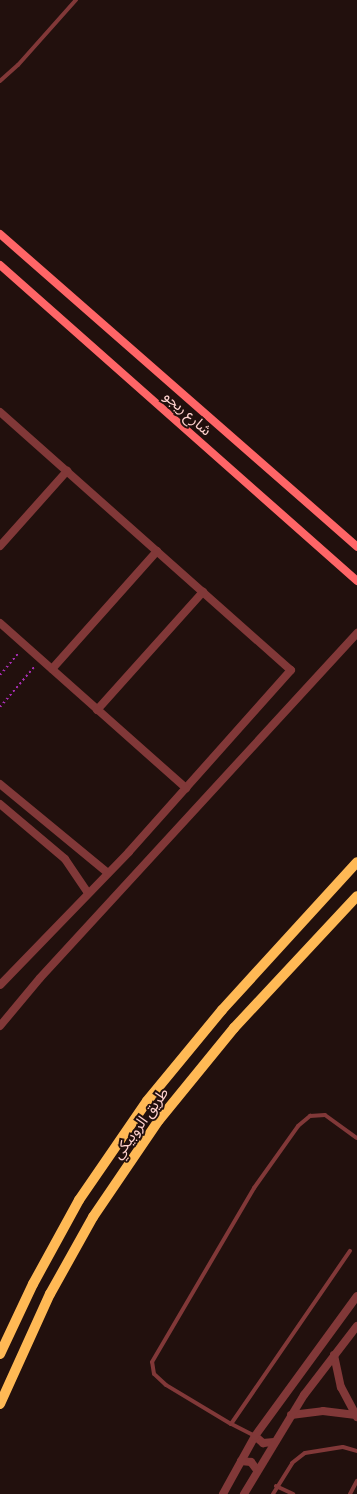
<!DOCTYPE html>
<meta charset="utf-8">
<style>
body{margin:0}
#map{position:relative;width:357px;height:1494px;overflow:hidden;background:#22100d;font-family:Commissioner,"Noto Sans Arabic",sans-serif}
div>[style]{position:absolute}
.path>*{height:2px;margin-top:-1px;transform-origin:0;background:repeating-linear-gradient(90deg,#a72db4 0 2px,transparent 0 5px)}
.lane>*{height:4px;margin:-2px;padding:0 2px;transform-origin:2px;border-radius:2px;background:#813838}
.street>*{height:8px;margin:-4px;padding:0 4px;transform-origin:4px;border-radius:4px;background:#813838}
.secondary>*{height:8px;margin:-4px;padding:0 4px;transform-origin:4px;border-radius:4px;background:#ff6567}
.primary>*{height:10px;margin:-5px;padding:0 5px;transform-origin:5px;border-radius:5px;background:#ffb955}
span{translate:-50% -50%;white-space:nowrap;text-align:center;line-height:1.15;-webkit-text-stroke:4px #22100d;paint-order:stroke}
.street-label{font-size:15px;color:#ffd2ce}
</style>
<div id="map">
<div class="path">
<i style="left:0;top:675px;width:30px;rotate:-50deg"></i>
<i style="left:0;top:707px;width:54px;rotate:-49.5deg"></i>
</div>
<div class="lane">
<i style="left:0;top:81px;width:24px;rotate:-42deg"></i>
<i style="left:18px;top:65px;width:87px;rotate:-48.3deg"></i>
<i style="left:231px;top:1424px;width:76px;rotate:-149deg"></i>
<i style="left:166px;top:1385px;width:16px;rotate:-137deg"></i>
<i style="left:154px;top:1374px;width:12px;rotate:-99deg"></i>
<i style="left:152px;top:1362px;width:202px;rotate:-59.6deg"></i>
<i style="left:254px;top:1188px;width:76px;rotate:-54.6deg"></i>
<i style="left:298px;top:1126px;width:16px;rotate:-40deg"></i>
<i style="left:310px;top:1116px;width:15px;rotate:-4deg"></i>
<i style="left:325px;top:1115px;width:39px;rotate:36deg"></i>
<i style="left:255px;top:1436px;width:27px;rotate:-153deg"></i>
<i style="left:231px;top:1424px;width:210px;rotate:-55.5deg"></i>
<i style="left:276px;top:1486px;width:19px;rotate:25deg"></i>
<i style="left:273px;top:1494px;width:36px;rotate:-58deg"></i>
<i style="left:292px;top:1463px;width:16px;rotate:-38deg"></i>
<i style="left:305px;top:1453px;width:38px;rotate:-9deg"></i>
<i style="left:343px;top:1447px;width:15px;rotate:16deg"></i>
<i style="left:350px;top:1494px;width:15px;rotate:-62deg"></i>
</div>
<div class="street">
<i style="left:0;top:412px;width:389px;rotate:41.6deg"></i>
<i style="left:291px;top:670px;width:244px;rotate:131.7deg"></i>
<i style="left:129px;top:852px;width:185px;rotate:134.1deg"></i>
<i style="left:0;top:546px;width:101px;rotate:-48.2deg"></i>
<i style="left:0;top:623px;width:249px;rotate:41.6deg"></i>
<i style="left:52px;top:669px;width:158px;rotate:-48.3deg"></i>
<i style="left:97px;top:710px;width:159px;rotate:-48.1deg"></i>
<i style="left:0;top:784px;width:140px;rotate:39.5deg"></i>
<i style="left:0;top:804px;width:85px;rotate:40.2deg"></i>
<i style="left:65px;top:859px;width:41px;rotate:55.9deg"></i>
<i style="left:0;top:1026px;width:62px;rotate:-50.2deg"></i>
<i style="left:40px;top:978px;width:469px;rotate:-47.4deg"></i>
<i style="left:334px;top:1355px;width:33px;rotate:78deg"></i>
<i style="left:341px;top:1387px;width:34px;rotate:62deg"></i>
<i style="left:291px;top:1415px;width:32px;rotate:-7deg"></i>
<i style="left:323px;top:1411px;width:33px;rotate:7deg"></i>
<i style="left:255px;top:1436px;width:11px;rotate:41deg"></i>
<i style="left:263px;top:1443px;width:11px;rotate:-5deg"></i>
<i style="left:241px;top:1461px;width:10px;rotate:6deg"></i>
<i style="left:251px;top:1462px;width:10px;rotate:53deg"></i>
<i style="left:223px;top:1494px;width:66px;rotate:-61.1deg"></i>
<i style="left:255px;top:1436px;width:173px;rotate:-53.9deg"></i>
<i style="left:244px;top:1494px;width:116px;rotate:-58.8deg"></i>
<i style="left:304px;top:1395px;width:87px;rotate:-52.5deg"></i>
</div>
<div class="secondary">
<i style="left:0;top:234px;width:475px;rotate:41.2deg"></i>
<i style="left:0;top:265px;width:477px;rotate:41.5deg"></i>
</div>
<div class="primary">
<i style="left:0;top:1354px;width:77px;rotate:-64.8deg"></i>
<i style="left:33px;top:1284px;width:96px;rotate:-61.3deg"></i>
<i style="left:79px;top:1200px;width:120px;rotate:-55.5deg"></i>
<i style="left:147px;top:1101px;width:118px;rotate:-50.5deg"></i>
<i style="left:222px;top:1010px;width:200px;rotate:-47.6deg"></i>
<i style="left:0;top:1404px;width:121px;rotate:-65.6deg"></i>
<i style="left:50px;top:1294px;width:88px;rotate:-60.8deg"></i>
<i style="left:93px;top:1217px;width:117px;rotate:-55.8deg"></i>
<i style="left:159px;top:1120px;width:119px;rotate:-50.8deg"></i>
<i style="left:234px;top:1028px;width:180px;rotate:-47deg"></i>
</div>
<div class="street-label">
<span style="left:188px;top:413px;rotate:42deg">شارع ريجو</span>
<span style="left:140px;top:1123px;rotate:-54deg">طريق الروبيكي</span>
</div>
</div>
